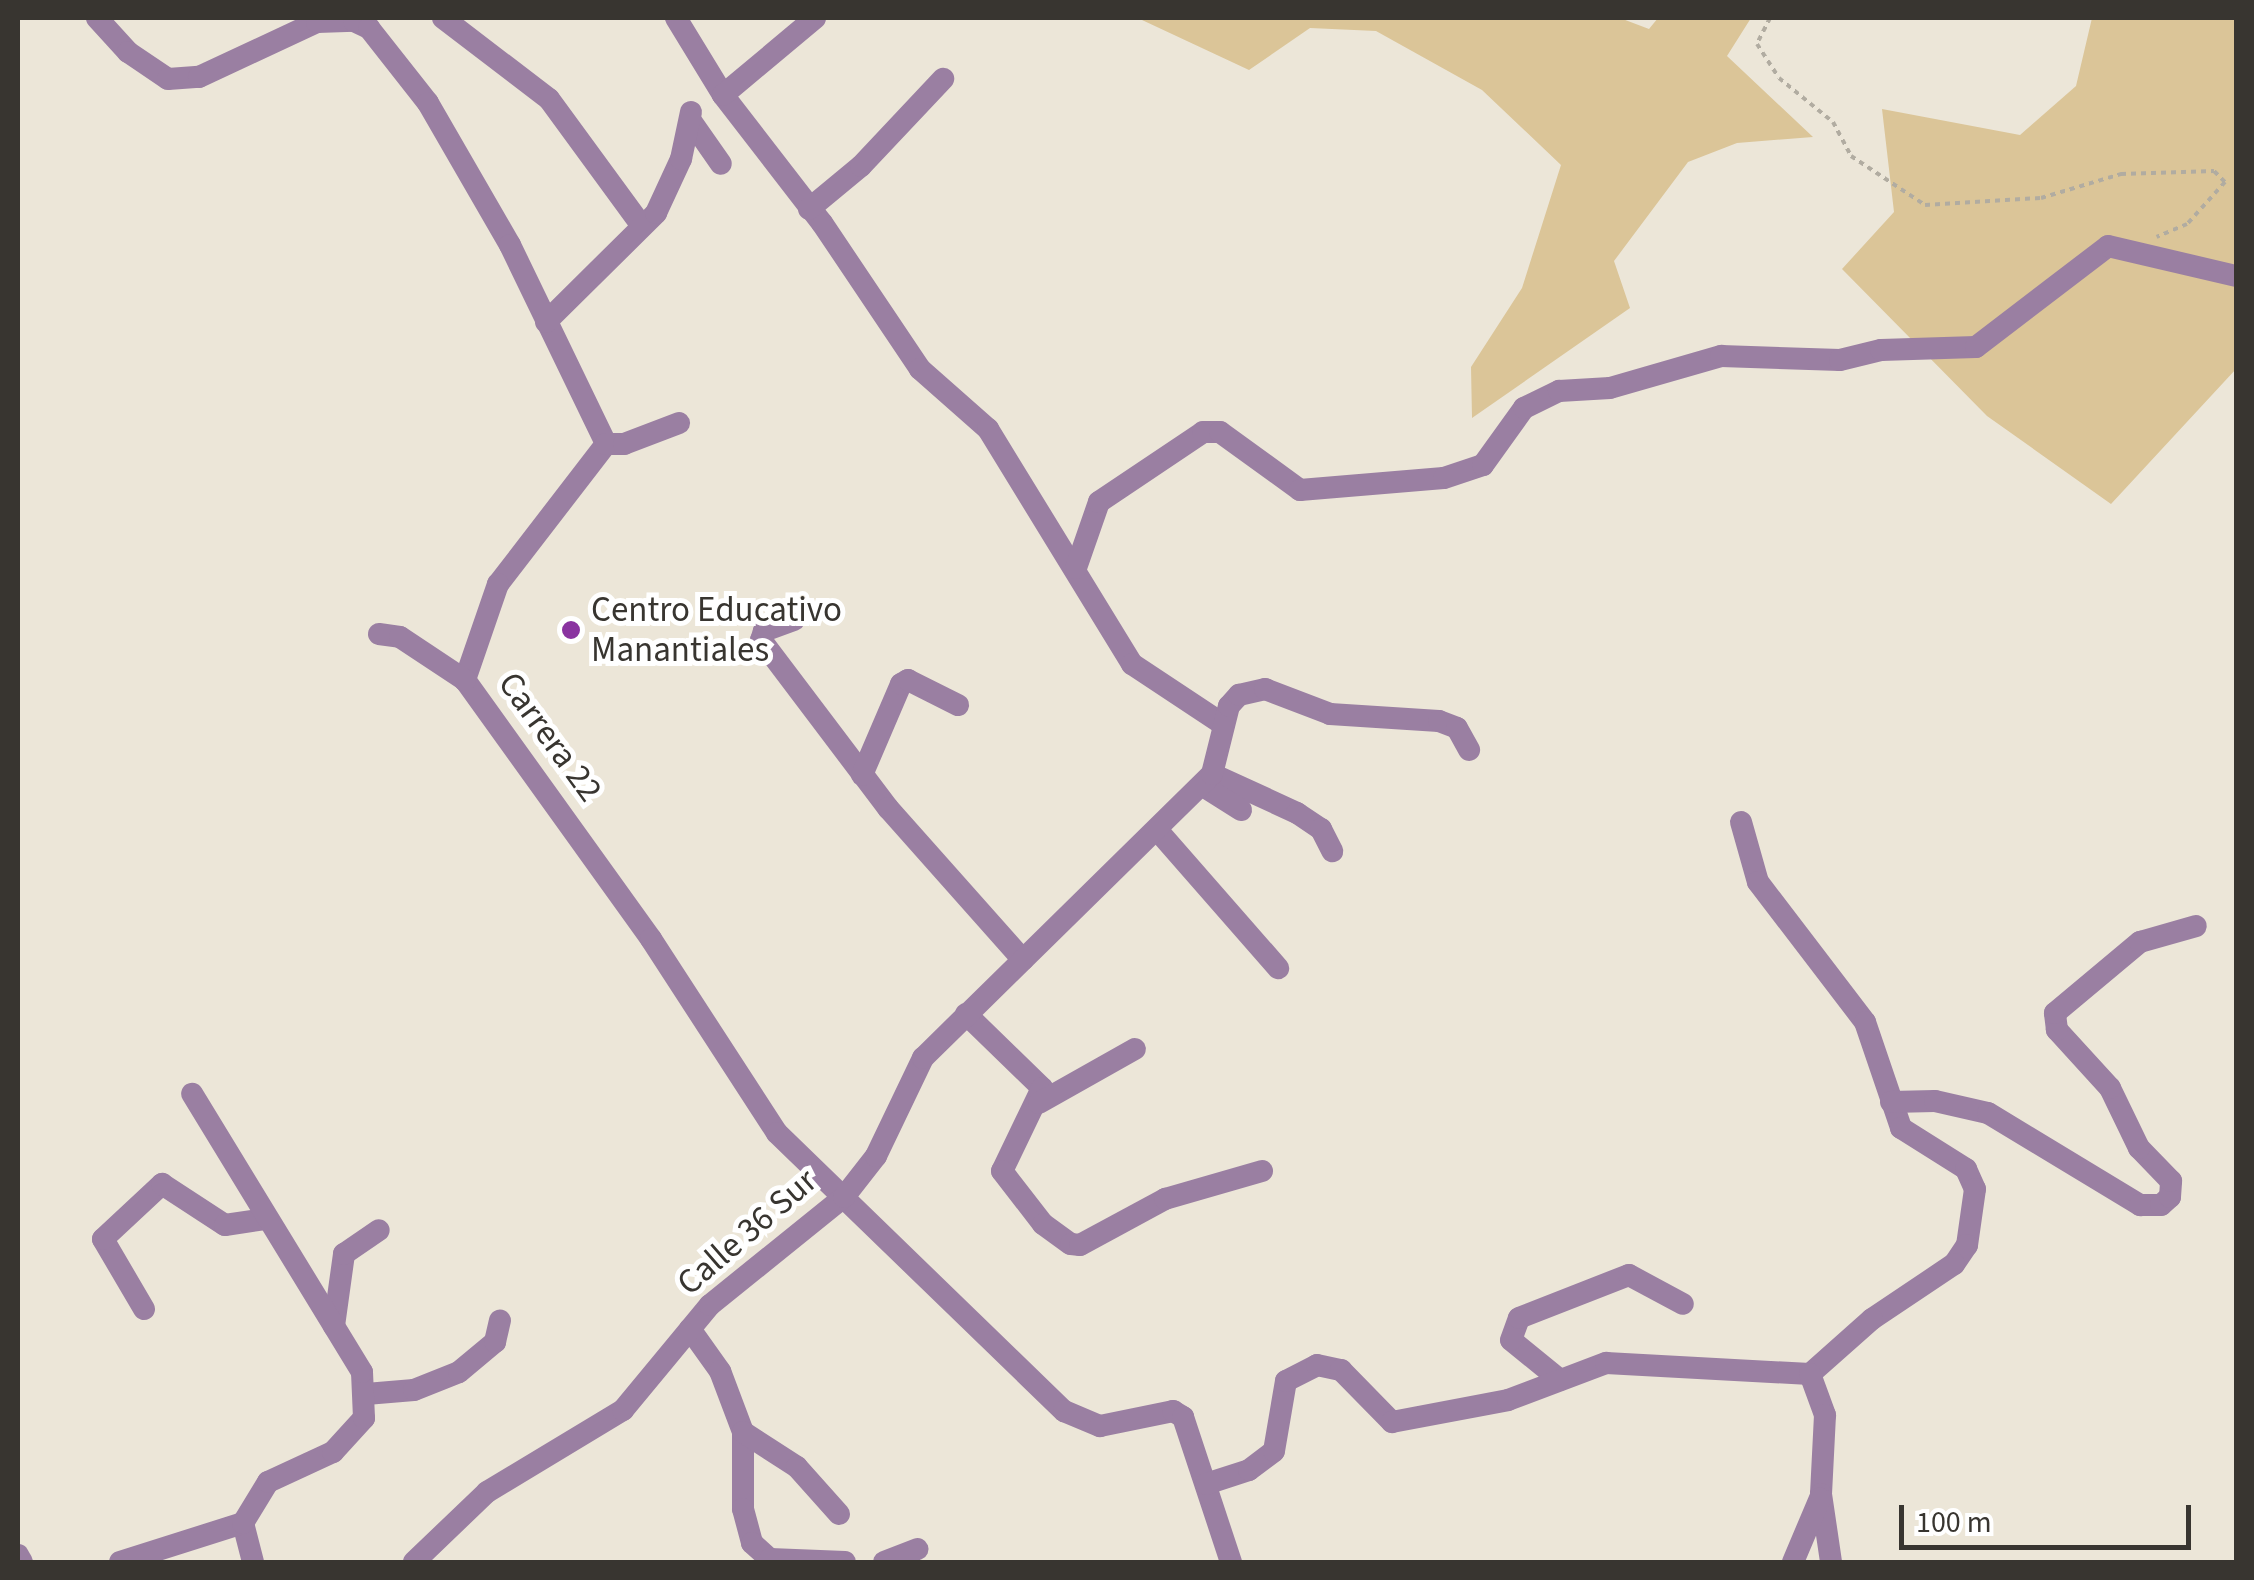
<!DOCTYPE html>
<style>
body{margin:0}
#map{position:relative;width:2254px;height:1580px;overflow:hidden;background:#ece6d8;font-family:"Source Sans 3",sans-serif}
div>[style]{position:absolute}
.green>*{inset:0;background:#dbc598}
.path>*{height:4px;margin-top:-2px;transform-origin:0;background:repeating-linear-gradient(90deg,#b1aca1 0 5px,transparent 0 10px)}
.minor>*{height:22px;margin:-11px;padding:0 11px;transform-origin:11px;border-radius:11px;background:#9a7fa2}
.dots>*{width:28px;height:28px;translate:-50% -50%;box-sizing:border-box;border:5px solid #fff;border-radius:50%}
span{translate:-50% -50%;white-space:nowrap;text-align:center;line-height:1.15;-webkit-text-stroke:10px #fff;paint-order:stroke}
.poi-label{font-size:35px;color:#383530}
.left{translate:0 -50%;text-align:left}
.street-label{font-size:35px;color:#383530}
.frame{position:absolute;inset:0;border:20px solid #383530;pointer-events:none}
.scale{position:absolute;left:1899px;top:1505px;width:292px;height:45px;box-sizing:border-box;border:5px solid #383530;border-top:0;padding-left:12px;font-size:30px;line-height:35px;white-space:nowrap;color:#383530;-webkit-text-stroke:8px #fff;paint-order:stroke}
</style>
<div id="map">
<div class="green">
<i style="clip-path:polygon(1620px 18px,1649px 29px,1658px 18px,1751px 18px,1727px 56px,1813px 137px,1737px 143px,1688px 162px,1614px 261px,1630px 308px,1472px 418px,1471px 367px,1522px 288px,1561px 165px,1482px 90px,1376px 31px,1310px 28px,1249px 70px,1142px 20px)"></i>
<i style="clip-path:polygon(2092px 18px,2236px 18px,2236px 369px,2111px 504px,1987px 416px,1842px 269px,1894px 212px,1882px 109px,2020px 135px,2076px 86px)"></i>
</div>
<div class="path">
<i style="left:1770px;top:18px;width:29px;rotate:117deg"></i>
<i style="left:1757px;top:44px;width:40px;rotate:57.1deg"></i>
<i style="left:1779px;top:78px;width:70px;rotate:39.2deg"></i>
<i style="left:1833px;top:122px;width:38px;rotate:62deg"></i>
<i style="left:1851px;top:156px;width:89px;rotate:33.5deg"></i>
<i style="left:1925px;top:205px;width:116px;rotate:-3.5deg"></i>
<i style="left:2041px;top:198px;width:84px;rotate:-16.7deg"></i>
<i style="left:2121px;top:174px;width:93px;rotate:-1.8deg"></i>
<i style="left:2214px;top:171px;width:16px;rotate:45deg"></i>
<i style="left:2225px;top:182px;width:57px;rotate:132.1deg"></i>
<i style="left:2187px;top:224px;width:33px;rotate:157deg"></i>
</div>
<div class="minor">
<i style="left:97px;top:18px;width:46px;rotate:47.6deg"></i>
<i style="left:128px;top:52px;width:48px;rotate:34deg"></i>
<i style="left:168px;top:79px;width:31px;rotate:-4deg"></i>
<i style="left:199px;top:77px;width:130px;rotate:-25deg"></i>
<i style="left:317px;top:22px;width:37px;rotate:-2deg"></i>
<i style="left:354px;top:21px;width:17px;rotate:25deg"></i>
<i style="left:369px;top:28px;width:95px;rotate:51.8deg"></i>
<i style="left:428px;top:103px;width:164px;rotate:60deg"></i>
<i style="left:510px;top:245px;width:221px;rotate:64.2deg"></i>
<i style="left:606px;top:444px;width:177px;rotate:127.6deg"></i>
<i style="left:498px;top:584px;width:102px;rotate:109deg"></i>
<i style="left:465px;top:680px;width:319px;rotate:54.3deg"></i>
<i style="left:651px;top:939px;width:231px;rotate:57deg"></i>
<i style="left:777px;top:1133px;width:400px;rotate:44.1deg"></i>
<i style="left:1064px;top:1411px;width:39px;rotate:23deg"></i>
<i style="left:1100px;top:1426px;width:75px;rotate:-11.6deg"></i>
<i style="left:1173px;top:1411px;width:12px;rotate:31deg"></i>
<i style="left:1183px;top:1417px;width:153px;rotate:71.7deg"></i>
<i style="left:443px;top:18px;width:133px;rotate:37.4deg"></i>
<i style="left:549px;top:99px;width:157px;rotate:53.8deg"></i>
<i style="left:676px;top:18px;width:90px;rotate:58.6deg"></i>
<i style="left:723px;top:95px;width:162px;rotate:52.3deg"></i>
<i style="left:822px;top:223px;width:176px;rotate:56.1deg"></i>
<i style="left:920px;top:369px;width:91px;rotate:41.4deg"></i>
<i style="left:988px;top:429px;width:276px;rotate:58.5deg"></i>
<i style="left:1132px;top:664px;width:110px;rotate:33.5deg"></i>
<i style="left:723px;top:95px;width:120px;rotate:-39.9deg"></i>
<i style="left:691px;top:121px;width:52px;rotate:55.1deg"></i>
<i style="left:809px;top:209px;width:67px;rotate:-39.6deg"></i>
<i style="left:861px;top:166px;width:120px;rotate:-46.7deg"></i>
<i style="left:546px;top:322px;width:155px;rotate:-44.7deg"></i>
<i style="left:656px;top:213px;width:60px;rotate:-65.2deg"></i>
<i style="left:681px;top:159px;width:48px;rotate:-78deg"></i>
<i style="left:606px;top:444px;width:18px"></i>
<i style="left:624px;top:444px;width:59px;rotate:-20.9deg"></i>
<i style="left:1076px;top:568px;width:70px;rotate:-70.8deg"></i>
<i style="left:1099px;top:502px;width:125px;rotate:-33.9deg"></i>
<i style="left:1203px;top:432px;width:17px"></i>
<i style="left:1220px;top:432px;width:99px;rotate:35.9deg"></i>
<i style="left:1300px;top:490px;width:144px;rotate:-4.8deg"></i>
<i style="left:1444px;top:478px;width:41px;rotate:-18.4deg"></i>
<i style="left:1483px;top:465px;width:70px;rotate:-54.3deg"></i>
<i style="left:1524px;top:408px;width:39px;rotate:-26deg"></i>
<i style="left:1559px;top:391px;width:51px;rotate:-3.4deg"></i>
<i style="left:1610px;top:388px;width:116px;rotate:-16.1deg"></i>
<i style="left:1721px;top:356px;width:119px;rotate:1.9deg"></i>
<i style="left:1840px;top:360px;width:42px;rotate:-13.7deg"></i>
<i style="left:1881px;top:350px;width:95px;rotate:-1.8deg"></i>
<i style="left:1976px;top:347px;width:166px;rotate:-37.4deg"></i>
<i style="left:2108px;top:246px;width:131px;rotate:13.2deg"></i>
<i style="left:794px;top:620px;width:32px;rotate:160deg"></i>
<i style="left:764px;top:631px;width:9px;rotate:108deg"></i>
<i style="left:761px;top:640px;width:211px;rotate:52.9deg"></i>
<i style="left:888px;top:808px;width:203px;rotate:48.4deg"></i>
<i style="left:379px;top:634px;width:21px;rotate:8deg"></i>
<i style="left:400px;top:637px;width:78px;rotate:33.5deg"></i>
<i style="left:1212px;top:774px;width:94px;rotate:24.6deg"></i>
<i style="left:1297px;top:813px;width:29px;rotate:34deg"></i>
<i style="left:1321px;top:829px;width:25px;rotate:63deg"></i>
<i style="left:862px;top:775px;width:99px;rotate:-66.8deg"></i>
<i style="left:901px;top:684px;width:8px;rotate:-30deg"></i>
<i style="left:908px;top:680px;width:56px;rotate:26.6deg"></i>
<i style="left:1203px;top:786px;width:45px;rotate:32.3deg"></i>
<i style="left:1741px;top:822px;width:62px;rotate:74.2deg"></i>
<i style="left:1758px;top:882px;width:176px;rotate:52.6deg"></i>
<i style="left:1865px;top:1022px;width:112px;rotate:71.2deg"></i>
<i style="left:1901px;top:1128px;width:77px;rotate:32.2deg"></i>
<i style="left:1966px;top:1169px;width:22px;rotate:66deg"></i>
<i style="left:1975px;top:1189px;width:57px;rotate:98.1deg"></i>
<i style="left:1967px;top:1245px;width:23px;rotate:124deg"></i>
<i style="left:1954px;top:1264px;width:99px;rotate:146.1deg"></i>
<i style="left:1872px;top:1319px;width:83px;rotate:138.4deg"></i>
<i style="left:1159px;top:832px;width:181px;rotate:48.8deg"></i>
<i style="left:966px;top:1014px;width:106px;rotate:44.2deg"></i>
<i style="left:1042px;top:1088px;width:92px;rotate:115.7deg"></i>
<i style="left:1002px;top:1171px;width:67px;rotate:52.3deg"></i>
<i style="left:1043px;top:1224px;width:34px;rotate:36deg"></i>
<i style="left:1071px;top:1244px;width:9px;rotate:6deg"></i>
<i style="left:1080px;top:1245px;width:97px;rotate:-28.4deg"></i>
<i style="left:1165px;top:1199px;width:101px;rotate:-16.1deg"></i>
<i style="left:1891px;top:1102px;width:44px;rotate:-1.3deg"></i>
<i style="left:1935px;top:1101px;width:54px;rotate:12.8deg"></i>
<i style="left:1988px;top:1113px;width:178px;rotate:31.2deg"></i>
<i style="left:2140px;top:1205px;width:21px"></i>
<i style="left:2161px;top:1205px;width:12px;rotate:-42deg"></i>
<i style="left:2170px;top:1197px;width:16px;rotate:-86deg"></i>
<i style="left:2171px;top:1181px;width:46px;rotate:-134.1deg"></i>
<i style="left:2139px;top:1148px;width:67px;rotate:-115.8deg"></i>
<i style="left:2110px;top:1088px;width:79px;rotate:-132.4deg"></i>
<i style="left:2057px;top:1030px;width:17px;rotate:-97deg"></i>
<i style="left:2055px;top:1013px;width:111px;rotate:-39.9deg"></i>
<i style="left:2140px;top:942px;width:58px;rotate:-15.9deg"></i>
<i style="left:1039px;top:1103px;width:110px;rotate:-29.4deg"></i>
<i style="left:144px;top:1309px;width:81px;rotate:-120.4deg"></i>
<i style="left:103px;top:1239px;width:81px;rotate:-43deg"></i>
<i style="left:162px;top:1184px;width:75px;rotate:33.1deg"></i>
<i style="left:225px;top:1225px;width:40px;rotate:-8.5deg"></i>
<i style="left:334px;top:1326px;width:73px;rotate:-82.1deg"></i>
<i style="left:344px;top:1254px;width:42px;rotate:-34.4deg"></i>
<i style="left:690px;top:1329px;width:52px;rotate:54.5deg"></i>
<i style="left:720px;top:1371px;width:65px;rotate:69.3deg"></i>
<i style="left:743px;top:1432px;width:77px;rotate:90deg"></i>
<i style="left:743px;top:1509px;width:35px;rotate:75deg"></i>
<i style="left:752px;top:1543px;width:24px;rotate:42deg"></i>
<i style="left:770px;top:1559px;width:75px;rotate:2.3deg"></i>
<i style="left:1560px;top:1380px;width:63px;rotate:-140.8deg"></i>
<i style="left:1511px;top:1340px;width:23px;rotate:-70deg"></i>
<i style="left:1519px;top:1318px;width:118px;rotate:-21.4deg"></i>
<i style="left:1629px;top:1275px;width:61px;rotate:28.2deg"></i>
<i style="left:366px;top:1394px;width:48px;rotate:-4.8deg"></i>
<i style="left:414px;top:1390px;width:48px;rotate:-21.8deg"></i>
<i style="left:459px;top:1372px;width:47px;rotate:-39.8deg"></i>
<i style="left:495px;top:1342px;width:22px;rotate:-77deg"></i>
<i style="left:743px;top:1432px;width:64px;rotate:32.9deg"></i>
<i style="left:797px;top:1467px;width:63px;rotate:48.2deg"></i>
<i style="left:1206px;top:1484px;width:45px;rotate:-18deg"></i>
<i style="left:1249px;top:1470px;width:31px;rotate:-37deg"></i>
<i style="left:1274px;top:1451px;width:71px;rotate:-80.3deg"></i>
<i style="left:1286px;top:1381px;width:35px;rotate:-27deg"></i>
<i style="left:1317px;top:1365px;width:25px;rotate:12deg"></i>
<i style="left:1341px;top:1370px;width:73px;rotate:45.6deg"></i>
<i style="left:1392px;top:1422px;width:118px;rotate:-10.7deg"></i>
<i style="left:1508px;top:1400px;width:105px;rotate:-20.7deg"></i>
<i style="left:1606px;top:1363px;width:204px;rotate:3.1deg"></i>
<i style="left:1810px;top:1374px;width:44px;rotate:69.9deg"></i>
<i style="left:1825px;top:1415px;width:79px;rotate:92.9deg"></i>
<i style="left:1821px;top:1494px;width:69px;rotate:81.6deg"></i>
<i style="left:243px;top:1523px;width:40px;rotate:75.6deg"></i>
<i style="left:18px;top:1555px;width:8px;rotate:60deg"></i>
<i style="left:120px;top:1562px;width:129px;rotate:-17.6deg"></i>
<i style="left:243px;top:1523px;width:48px;rotate:-58.6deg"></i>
<i style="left:268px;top:1482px;width:72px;rotate:-24.8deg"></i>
<i style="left:333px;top:1452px;width:46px;rotate:-47.6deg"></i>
<i style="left:364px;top:1418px;width:46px;rotate:-92.5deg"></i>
<i style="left:362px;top:1372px;width:326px;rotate:-121.4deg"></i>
<i style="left:414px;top:1562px;width:101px;rotate:-43.8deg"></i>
<i style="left:487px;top:1492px;width:159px;rotate:-31.1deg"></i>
<i style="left:623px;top:1410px;width:136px;rotate:-50.4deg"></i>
<i style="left:710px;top:1305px;width:172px;rotate:-38.9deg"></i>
<i style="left:844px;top:1197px;width:52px;rotate:-52deg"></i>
<i style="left:876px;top:1156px;width:109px;rotate:-64.4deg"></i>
<i style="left:923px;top:1058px;width:405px;rotate:-44.5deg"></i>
<i style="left:1212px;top:774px;width:70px;rotate:-76deg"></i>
<i style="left:1229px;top:706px;width:15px;rotate:-48deg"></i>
<i style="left:1239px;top:695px;width:27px;rotate:-13deg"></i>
<i style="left:1265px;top:689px;width:70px;rotate:21deg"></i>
<i style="left:1330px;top:714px;width:109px;rotate:3.7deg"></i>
<i style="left:1439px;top:721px;width:19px;rotate:21deg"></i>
<i style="left:1457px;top:728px;width:25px;rotate:61deg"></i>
<i style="left:884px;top:1562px;width:36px;rotate:-21deg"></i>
<i style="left:1793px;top:1562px;width:69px;rotate:-67.1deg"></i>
</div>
<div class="dots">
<i style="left:571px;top:630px;background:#8a33a0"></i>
</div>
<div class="poi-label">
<span class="left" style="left:591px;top:630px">Centro Educativo<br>Manantiales</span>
</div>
<div class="street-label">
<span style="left:550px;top:737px;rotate:54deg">Carrera 22</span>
<span style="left:747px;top:1232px;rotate:-41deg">Calle 36 Sur</span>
</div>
<div class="frame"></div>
<div class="scale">100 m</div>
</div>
